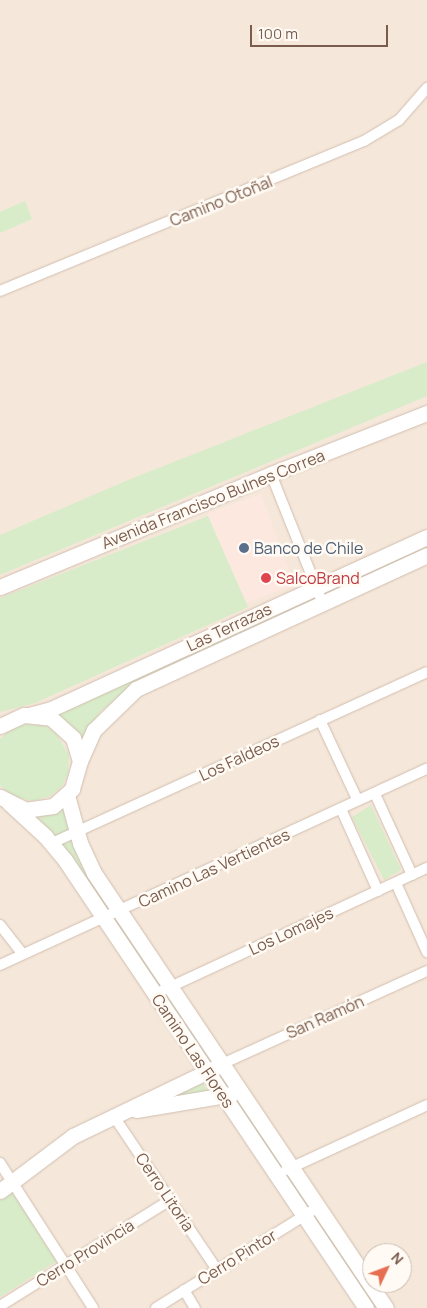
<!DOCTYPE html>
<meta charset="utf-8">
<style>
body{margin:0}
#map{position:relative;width:427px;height:1308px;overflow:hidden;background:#fdf6ec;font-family:Manrope,sans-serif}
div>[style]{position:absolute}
.residential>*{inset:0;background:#f5e8da}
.commercial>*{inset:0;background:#fde8e0;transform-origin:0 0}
.green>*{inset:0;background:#d8ecc9}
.roads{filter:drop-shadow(0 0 1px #d1beb0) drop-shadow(0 0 1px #d1beb0)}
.street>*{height:10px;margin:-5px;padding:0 5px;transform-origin:5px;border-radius:5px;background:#fff}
.secondary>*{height:15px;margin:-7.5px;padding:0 7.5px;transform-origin:7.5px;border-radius:7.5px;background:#fff}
.dots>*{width:14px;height:14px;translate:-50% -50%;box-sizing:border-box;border:2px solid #fffaf3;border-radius:50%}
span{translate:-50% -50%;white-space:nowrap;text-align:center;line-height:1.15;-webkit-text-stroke:5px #fffaf3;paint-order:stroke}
.street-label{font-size:16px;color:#7a5c4d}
.service-label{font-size:16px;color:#4e5e75}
.left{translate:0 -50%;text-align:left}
.health-label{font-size:16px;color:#be3a42}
.north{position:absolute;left:362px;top:1243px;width:50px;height:50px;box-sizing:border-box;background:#fffaf3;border:1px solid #cabbb1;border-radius:50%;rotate:47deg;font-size:14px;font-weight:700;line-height:20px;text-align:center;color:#7a5c4d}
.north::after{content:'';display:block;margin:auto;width:18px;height:22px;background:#e76f51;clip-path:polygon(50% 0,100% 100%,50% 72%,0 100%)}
.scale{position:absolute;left:250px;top:25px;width:138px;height:22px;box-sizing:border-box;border:2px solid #7a5c4d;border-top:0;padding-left:6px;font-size:15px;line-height:18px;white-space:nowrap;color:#7a5c4d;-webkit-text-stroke:4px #fffaf3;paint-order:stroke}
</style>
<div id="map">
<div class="residential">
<i style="clip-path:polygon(evenodd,0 0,427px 0,427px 1308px,0 1308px,0 0,372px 1253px,402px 1253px,402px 1283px,372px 1283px,372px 1253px)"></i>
</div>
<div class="commercial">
<i style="left:261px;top:494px;width:97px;height:57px;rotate:70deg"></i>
</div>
<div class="green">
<i style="clip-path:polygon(25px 201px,32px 219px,0 233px,0 212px)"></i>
<i style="clip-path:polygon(427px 362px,427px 396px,0 575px,0 535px,128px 480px)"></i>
<i style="clip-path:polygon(208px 516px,248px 607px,35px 703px,0 712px,0 598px)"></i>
<i style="clip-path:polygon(427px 545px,427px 551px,136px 682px,100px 712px,80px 743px,55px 715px)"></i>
<i style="clip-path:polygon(26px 724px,43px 725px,56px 733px,69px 755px,68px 773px,62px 786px,51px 796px,32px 801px,11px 796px,0 785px,0 739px,11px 729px)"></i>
<i style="clip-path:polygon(63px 801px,69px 826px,380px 1308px,371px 1308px,36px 819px)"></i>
<i style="clip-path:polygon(371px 805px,401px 870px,384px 880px,352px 817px)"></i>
<i style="clip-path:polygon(202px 1082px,209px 1093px,162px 1101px)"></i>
<i style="clip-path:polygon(11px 1190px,57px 1261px,0 1297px,0 1199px)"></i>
</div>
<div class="roads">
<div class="street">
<i style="left:0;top:291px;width:394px;rotate:-22.4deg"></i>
<i style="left:364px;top:141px;width:41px;rotate:-31deg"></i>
<i style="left:399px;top:120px;width:43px;rotate:-48.8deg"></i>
<i style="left:271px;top:474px;width:140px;rotate:68.2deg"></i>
<i style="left:320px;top:720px;width:89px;rotate:64.9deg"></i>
<i style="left:375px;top:794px;width:89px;rotate:65.4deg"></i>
<i style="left:341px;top:809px;width:90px;rotate:65.7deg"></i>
<i style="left:52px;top:843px;width:412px;rotate:-24.5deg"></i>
<i style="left:396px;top:883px;width:76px;rotate:65.8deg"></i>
<i style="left:0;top:925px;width:37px;rotate:52deg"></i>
<i style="left:0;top:965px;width:470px;rotate:-24.7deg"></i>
<i style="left:155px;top:994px;width:300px;rotate:-24.9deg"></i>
<i style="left:222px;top:1064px;width:225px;rotate:-24.4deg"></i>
<i style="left:113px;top:1115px;width:187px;rotate:56.1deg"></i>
<i style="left:0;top:1163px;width:172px;rotate:57.3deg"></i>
<i style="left:286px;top:1170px;width:155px;rotate:-24.7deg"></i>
<i style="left:184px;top:1290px;width:21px;rotate:59deg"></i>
<i style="left:0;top:1306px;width:200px;rotate:-31.9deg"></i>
<i style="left:156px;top:1308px;width:191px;rotate:-31.9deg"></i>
</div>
<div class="secondary">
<i style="left:0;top:587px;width:294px;rotate:-22.6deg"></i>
<i style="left:271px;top:474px;width:168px;rotate:-21.4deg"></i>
<i style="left:29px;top:715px;width:23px;rotate:-15deg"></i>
<i style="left:51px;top:709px;width:413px;rotate:-24.6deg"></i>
<i style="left:0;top:726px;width:26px;rotate:-25deg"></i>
<i style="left:24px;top:715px;width:27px;rotate:6deg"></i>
<i style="left:51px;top:718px;width:30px;rotate:42deg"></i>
<i style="left:73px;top:738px;width:24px;rotate:73deg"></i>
<i style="left:80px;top:761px;width:29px;rotate:106deg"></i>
<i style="left:72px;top:789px;width:25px;rotate:138deg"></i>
<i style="left:53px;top:806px;width:27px;rotate:172deg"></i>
<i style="left:26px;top:810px;width:29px;rotate:-153deg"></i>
<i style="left:80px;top:761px;width:34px;rotate:-66deg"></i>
<i style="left:94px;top:730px;width:59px;rotate:-44.3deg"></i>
<i style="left:136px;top:689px;width:320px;rotate:-24.7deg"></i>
<i style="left:67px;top:795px;width:50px;rotate:74.8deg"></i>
<i style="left:80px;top:843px;width:33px;rotate:65deg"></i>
<i style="left:94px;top:873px;width:524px;rotate:56.13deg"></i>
<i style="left:9px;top:803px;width:49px;rotate:42.5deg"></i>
<i style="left:45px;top:836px;width:31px;rotate:50deg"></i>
<i style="left:65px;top:860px;width:540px;rotate:56.1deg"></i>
<i style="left:136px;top:1110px;width:97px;rotate:-9.5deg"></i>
<i style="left:0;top:1191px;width:91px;rotate:-37deg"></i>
<i style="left:73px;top:1136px;width:157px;rotate:-25.7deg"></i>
</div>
</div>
<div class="dots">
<i style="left:244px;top:548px;background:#5c6f8a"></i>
<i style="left:266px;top:578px;background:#e0444e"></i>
</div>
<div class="street-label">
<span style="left:221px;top:201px;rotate:-22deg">Camino Otoñal</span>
<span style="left:213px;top:499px;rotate:-22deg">Avenida Francisco Bulnes Correa</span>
<span style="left:229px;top:627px;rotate:-25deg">Las Terrazas</span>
<span style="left:239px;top:758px;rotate:-25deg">Los Faldeos</span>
<span style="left:214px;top:868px;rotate:-25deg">Camino Las Vertientes</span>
<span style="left:291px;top:931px;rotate:-25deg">Los Lomajes</span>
<span style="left:325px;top:1017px;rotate:-24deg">San Ramón</span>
<span style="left:193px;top:1051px;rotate:56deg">Camino Las Flores</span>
<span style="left:165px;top:1192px;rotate:56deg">Cerro Litoria</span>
<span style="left:85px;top:1253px;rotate:-32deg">Cerro Provincia</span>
<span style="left:237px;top:1257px;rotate:-32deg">Cerro Pintor</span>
</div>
<div class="service-label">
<span class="left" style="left:254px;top:548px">Banco de Chile</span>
</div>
<div class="health-label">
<span class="left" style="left:276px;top:578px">SalcoBrand</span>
</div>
<div class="north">N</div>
<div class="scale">100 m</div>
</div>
